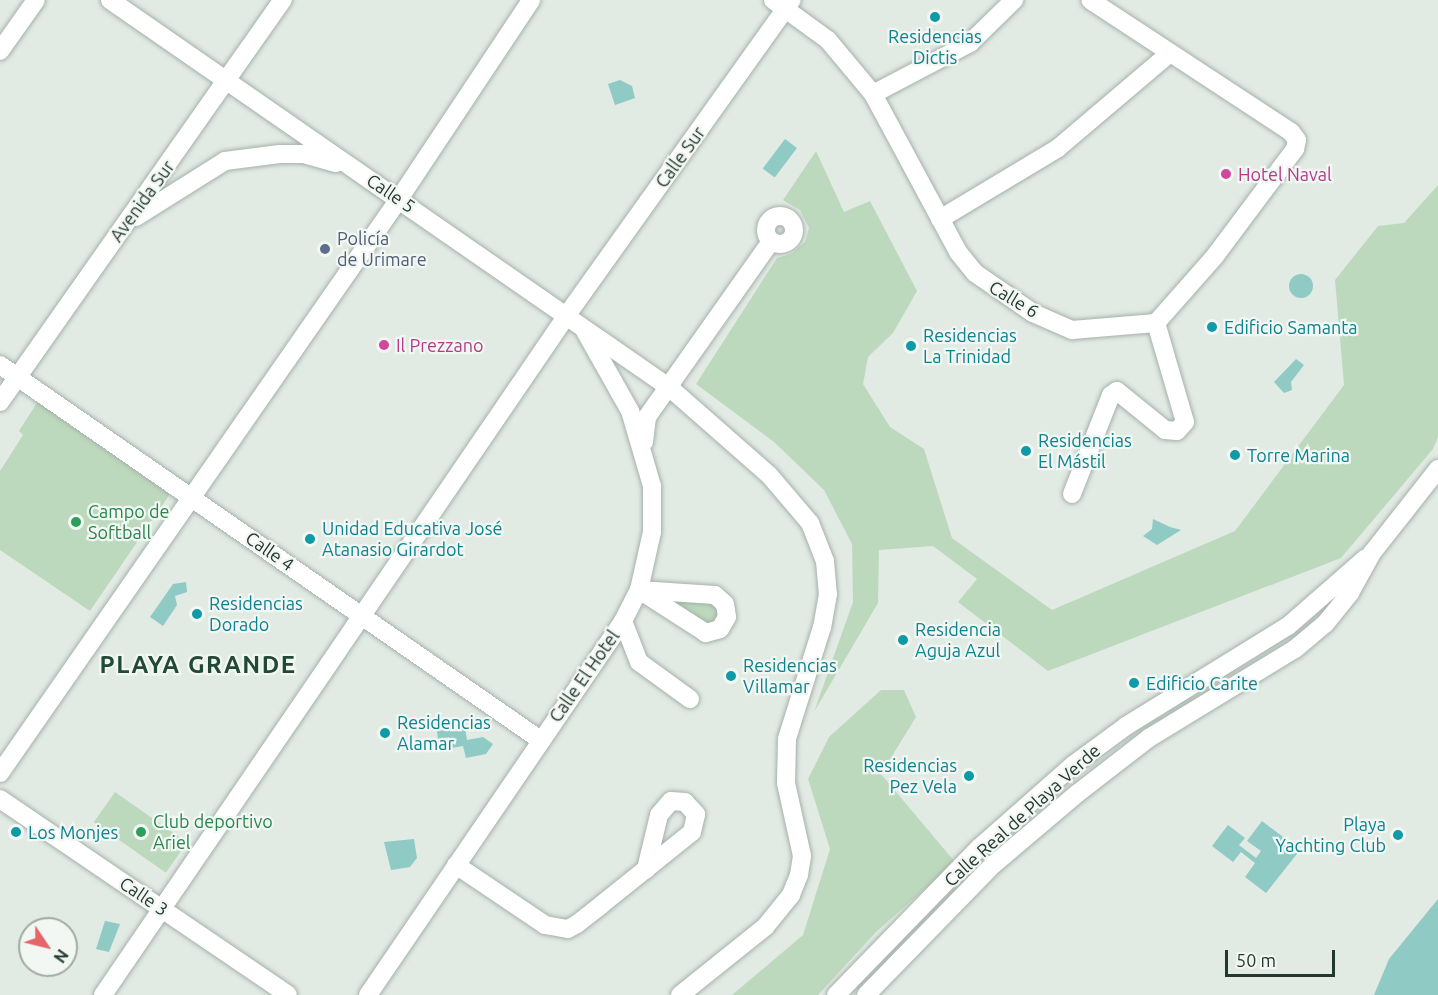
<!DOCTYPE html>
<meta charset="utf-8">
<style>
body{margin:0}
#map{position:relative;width:1438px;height:995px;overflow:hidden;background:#e2eae4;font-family:Ubuntu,sans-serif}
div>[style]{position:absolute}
.green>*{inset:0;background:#bdd9bd;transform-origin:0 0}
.water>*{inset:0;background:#8fcac4;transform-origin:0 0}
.round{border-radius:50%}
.roads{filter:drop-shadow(0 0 2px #a5b1aa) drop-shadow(0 0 2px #a5b1aa)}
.minor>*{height:18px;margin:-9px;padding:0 9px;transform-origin:9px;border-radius:9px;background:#fff}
.minor>.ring{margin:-9px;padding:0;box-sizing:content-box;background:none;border:18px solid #fff;border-radius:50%}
.tertiary>*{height:18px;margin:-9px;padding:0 9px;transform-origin:9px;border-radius:9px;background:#fff}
.dots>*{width:16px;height:16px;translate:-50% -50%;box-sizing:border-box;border:3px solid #f2f7f3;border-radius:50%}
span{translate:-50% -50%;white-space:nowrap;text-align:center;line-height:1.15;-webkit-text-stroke:4.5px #f2f7f3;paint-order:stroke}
.culture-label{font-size:18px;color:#0d838f}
.left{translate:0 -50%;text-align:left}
.right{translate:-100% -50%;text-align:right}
.street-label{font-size:18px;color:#24392e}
.hotel-label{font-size:18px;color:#b23c85}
.service-label{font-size:18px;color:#4e5e75}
.leisure-label{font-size:18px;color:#27864d}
.district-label{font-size:24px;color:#224935;font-weight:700;letter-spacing:1.5px}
.north{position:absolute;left:18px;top:917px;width:60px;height:60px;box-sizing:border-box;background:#f2f7f3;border:2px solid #a0aba4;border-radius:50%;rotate:125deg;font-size:16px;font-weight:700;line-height:24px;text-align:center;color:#24392e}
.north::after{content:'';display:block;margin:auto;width:21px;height:27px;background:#e46669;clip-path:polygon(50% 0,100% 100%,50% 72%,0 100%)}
.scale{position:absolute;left:1225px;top:950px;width:110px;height:27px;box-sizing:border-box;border:3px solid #24392e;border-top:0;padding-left:8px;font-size:18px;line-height:21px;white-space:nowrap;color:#24392e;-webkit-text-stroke:4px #f2f7f3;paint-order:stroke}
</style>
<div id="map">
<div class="green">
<i style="clip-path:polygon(816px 151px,844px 212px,870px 201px,917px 291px,893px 333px,868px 357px,863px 384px,890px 427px,924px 449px,952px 538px,1052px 610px,1235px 531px,1344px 385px,1335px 280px,1378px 226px,1404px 223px,1438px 185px,1438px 437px,1433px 449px,1341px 558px,1048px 671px,958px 602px,977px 579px,933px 546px,879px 550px,878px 603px,814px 712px,853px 602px,852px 544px,824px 490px,774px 442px,696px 384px,777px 258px,791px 254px,805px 242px,809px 228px,800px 210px,783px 200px)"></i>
<i style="clip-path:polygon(38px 401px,170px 494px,90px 611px,0 550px,0 471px,23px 435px,19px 431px)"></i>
<i style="clip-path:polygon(706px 597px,718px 609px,718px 617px,707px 627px,673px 603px)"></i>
<i style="clip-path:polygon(881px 690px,904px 690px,916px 717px,881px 774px,955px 862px,876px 932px,818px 995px,732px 995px,803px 935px,830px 849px,808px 779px,829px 737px)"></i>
<i style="left:115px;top:792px;width:88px;height:37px;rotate:35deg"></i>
</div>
<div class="water">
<i style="clip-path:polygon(620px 80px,632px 86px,635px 98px,615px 105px,608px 84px)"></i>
<i style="left:785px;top:139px;width:15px;height:37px;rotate:37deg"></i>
<i class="round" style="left:1289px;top:274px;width:24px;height:24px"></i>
<i style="clip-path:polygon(1296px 359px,1304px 365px,1291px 382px,1292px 390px,1284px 393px,1274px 382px)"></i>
<i style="clip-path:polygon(1153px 519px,1170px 527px,1181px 530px,1157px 545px,1143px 536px,1152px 529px)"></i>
<i style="clip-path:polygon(186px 582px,187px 592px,175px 596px,177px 605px,163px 626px,150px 617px,173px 584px)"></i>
<i style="clip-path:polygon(435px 719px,452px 719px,454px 730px,465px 728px,467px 740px,483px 737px,493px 744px,486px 754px,466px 758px,463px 746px,451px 748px,449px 737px,438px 739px)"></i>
<i style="clip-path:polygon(1262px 821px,1300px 850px,1266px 893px,1245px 877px,1255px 863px,1241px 852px,1233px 862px,1212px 846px,1228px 825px,1245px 838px,1239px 845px,1256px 858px,1261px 851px,1247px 841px)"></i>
<i style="clip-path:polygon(414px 839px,417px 858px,410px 867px,391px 870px,384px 842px)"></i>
<i style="clip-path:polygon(1438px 899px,1438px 995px,1374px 995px,1389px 959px)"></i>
<i style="clip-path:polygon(105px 921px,120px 924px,109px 952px,96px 949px)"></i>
</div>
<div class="roads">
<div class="minor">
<i style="left:110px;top:0;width:681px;rotate:34.72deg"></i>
<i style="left:670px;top:388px;width:133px;rotate:41.3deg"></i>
<i style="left:770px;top:476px;width:62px;rotate:49.6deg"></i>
<i style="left:810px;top:523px;width:41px;rotate:68.5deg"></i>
<i style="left:825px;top:561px;width:33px;rotate:85deg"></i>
<i style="left:828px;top:594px;width:34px;rotate:100deg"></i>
<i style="left:822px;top:627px;width:117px;rotate:107.4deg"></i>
<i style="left:787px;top:739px;width:44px;rotate:91.3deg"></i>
<i style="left:786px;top:783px;width:75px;rotate:77.6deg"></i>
<i style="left:802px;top:856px;width:19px;rotate:99deg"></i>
<i style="left:799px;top:875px;width:22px;rotate:112deg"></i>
<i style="left:791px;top:895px;width:41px;rotate:129.1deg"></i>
<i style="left:765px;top:927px;width:109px;rotate:141.3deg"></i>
<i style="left:773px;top:0;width:68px;rotate:36deg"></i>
<i style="left:828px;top:40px;width:70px;rotate:50.2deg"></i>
<i style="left:873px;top:94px;width:179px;rotate:61.7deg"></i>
<i style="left:958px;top:252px;width:27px;rotate:51deg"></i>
<i style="left:975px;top:273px;width:70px;rotate:34.6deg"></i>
<i style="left:1033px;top:313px;width:43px;rotate:23.6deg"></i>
<i style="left:1072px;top:330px;width:84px;rotate:-4.8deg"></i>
<i style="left:1156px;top:323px;width:89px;rotate:-48.6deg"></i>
<i style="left:1215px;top:256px;width:134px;rotate:-53.2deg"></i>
<i style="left:1295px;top:149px;width:9px;rotate:-77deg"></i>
<i style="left:1297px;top:140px;width:10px;rotate:-127deg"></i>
<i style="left:1291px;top:132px;width:240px;rotate:-146.7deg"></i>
<i style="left:0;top:51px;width:62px;rotate:-54.8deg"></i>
<i style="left:873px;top:94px;width:110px;rotate:-27.7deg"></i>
<i style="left:970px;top:43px;width:62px;rotate:-44.3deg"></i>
<i class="ring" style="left:766px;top:216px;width:10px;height:10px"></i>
<i style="left:136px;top:217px;width:105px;rotate:-32.2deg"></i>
<i style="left:225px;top:161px;width:55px;rotate:-7.3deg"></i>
<i style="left:280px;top:154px;width:24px"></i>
<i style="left:304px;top:154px;width:33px;rotate:16deg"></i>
<i style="left:940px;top:219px;width:138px;rotate:-31deg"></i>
<i style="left:1058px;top:148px;width:147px;rotate:-40.3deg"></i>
<i style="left:0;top:365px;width:656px;rotate:34.76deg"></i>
<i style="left:0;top:402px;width:492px;rotate:-54.9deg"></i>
<i style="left:644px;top:442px;width:25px;rotate:-83deg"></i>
<i style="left:647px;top:417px;width:215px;rotate:-54.8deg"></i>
<i style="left:1072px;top:494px;width:106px;rotate:-68.5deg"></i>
<i style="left:1111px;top:395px;width:7px;rotate:-34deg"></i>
<i style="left:1117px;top:391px;width:62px;rotate:39.1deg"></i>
<i style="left:1165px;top:430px;width:12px;rotate:5deg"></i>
<i style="left:1177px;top:431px;width:12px;rotate:-48deg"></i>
<i style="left:1185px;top:422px;width:103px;rotate:-106.3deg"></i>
<i style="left:639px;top:590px;width:76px;rotate:3.8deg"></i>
<i style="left:715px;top:595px;width:13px;rotate:42deg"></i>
<i style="left:725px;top:604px;width:13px;rotate:81deg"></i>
<i style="left:727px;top:617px;width:14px;rotate:120deg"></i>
<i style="left:720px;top:629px;width:15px;rotate:164deg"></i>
<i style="left:706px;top:633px;width:80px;rotate:-147.3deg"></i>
<i style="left:623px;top:621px;width:44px;rotate:68.7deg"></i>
<i style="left:639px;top:662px;width:63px;rotate:36deg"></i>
<i style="left:0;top:773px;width:699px;rotate:-55.2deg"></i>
<i style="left:399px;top:199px;width:239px;rotate:-56.4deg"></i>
<i style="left:0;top:799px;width:348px;rotate:34.2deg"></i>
<i style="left:456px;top:865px;width:107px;rotate:34deg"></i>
<i style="left:545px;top:925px;width:23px;rotate:10deg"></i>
<i style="left:568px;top:929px;width:10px;rotate:-29deg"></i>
<i style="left:577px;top:924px;width:31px;rotate:-38deg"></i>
<i style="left:601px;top:905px;width:58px;rotate:-38.7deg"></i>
<i style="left:646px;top:869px;width:59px;rotate:-38.8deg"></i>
<i style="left:692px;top:832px;width:18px;rotate:-77deg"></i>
<i style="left:696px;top:814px;width:16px;rotate:-133deg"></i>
<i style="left:685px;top:802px;width:14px;rotate:-176deg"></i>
<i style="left:671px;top:801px;width:18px;rotate:131deg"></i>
<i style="left:659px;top:815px;width:56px;rotate:103.5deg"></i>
<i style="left:103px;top:995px;width:823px;rotate:-55.69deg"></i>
<i style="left:567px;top:315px;width:387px;rotate:-54.5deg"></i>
<i style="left:368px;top:995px;width:453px;rotate:-55.7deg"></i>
<i style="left:623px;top:621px;width:35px;rotate:-63deg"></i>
<i style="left:639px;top:590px;width:59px;rotate:-77.4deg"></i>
<i style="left:652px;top:532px;width:46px;rotate:-90deg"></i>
<i style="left:652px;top:486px;width:78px;rotate:-106.3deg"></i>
<i style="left:630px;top:411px;width:92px;rotate:-119.4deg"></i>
</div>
<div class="tertiary">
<i style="left:836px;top:995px;width:205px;rotate:-45.8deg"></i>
<i style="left:979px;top:848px;width:125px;rotate:-41.4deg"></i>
<i style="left:1073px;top:765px;width:66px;rotate:-36.3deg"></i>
<i style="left:1126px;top:726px;width:190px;rotate:-31.7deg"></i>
<i style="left:1288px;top:626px;width:103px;rotate:-41.1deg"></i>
<i style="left:866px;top:995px;width:182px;rotate:-45.7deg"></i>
<i style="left:993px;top:865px;width:111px;rotate:-40.3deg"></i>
<i style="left:1078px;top:793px;width:90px;rotate:-37.8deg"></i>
<i style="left:1149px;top:738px;width:171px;rotate:-31.4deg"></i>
<i style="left:1295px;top:649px;width:39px;rotate:-40deg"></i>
<i style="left:1325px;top:624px;width:40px;rotate:-51deg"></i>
<i style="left:1350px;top:593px;width:46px;rotate:-61.2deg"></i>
<i style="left:1372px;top:553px;width:107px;rotate:-51.8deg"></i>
</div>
</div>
<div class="dots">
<i style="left:935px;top:17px;background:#0f9aa8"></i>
<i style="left:1226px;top:174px;background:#d1479c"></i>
<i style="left:325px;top:249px;background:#5c6f8a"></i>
<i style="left:1212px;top:327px;background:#0f9aa8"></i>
<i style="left:384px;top:345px;background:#d1479c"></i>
<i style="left:911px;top:346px;background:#0f9aa8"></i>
<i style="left:1026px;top:451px;background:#0f9aa8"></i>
<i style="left:1235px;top:455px;background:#0f9aa8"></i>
<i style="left:76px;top:522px;background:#2e9e5b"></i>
<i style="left:310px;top:539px;background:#0f9aa8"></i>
<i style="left:197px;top:614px;background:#0f9aa8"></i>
<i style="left:903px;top:640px;background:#0f9aa8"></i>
<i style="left:731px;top:676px;background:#0f9aa8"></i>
<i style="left:1134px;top:683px;background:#0f9aa8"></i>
<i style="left:385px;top:733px;background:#0f9aa8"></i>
<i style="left:969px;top:776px;background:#0f9aa8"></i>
<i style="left:16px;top:832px;background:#0f9aa8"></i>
<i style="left:141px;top:832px;background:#2e9e5b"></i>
<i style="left:1398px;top:835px;background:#0f9aa8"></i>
</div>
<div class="culture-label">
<span style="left:935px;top:47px">Residencias<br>Dictis</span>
<span class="left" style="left:1224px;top:327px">Edificio Samanta</span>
<span class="left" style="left:923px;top:346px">Residencias<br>La Trinidad</span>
<span class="left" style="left:1038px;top:451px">Residencias<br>El Mástil</span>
<span class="left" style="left:1247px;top:455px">Torre Marina</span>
<span class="left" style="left:322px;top:539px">Unidad Educativa José<br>Atanasio Girardot</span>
<span class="left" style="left:209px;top:614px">Residencias<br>Dorado</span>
<span class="left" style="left:915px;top:640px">Residencia<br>Aguja Azul</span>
<span class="left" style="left:743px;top:676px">Residencias<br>Villamar</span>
<span class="left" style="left:1146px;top:683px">Edificio Carite</span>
<span class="left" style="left:397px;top:733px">Residencias<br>Alamar</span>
<span class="right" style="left:957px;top:776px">Residencias<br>Pez Vela</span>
<span class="right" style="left:1386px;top:835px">Playa<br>Yachting Club</span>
<span class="left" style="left:28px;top:832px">Los Monjes</span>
</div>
<div class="street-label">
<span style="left:680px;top:157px;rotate:-54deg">Calle Sur</span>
<span style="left:391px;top:193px;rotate:34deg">Calle 5</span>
<span style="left:142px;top:201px;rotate:-54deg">Avenida Sur</span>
<span style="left:1014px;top:299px;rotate:31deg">Calle 6</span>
<span style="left:270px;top:551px;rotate:35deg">Calle 4</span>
<span style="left:584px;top:676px;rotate:-55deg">Calle El Hotel</span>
<span style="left:1022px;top:815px;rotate:-42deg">Calle Real de Playa Verde</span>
<span style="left:144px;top:896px;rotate:34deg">Calle 3</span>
</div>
<div class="hotel-label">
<span class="left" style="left:1238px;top:174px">Hotel Naval</span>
<span class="left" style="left:396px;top:345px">Il Prezzano</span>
</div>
<div class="service-label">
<span class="left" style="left:337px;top:249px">Policía<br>de Urimare</span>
</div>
<div class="leisure-label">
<span class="left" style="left:88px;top:522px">Campo de<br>Softball</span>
<span class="left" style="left:153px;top:832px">Club deportivo<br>Ariel</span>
</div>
<div class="district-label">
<span style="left:198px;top:665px">PLAYA GRANDE</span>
</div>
<div class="north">N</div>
<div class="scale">50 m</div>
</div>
